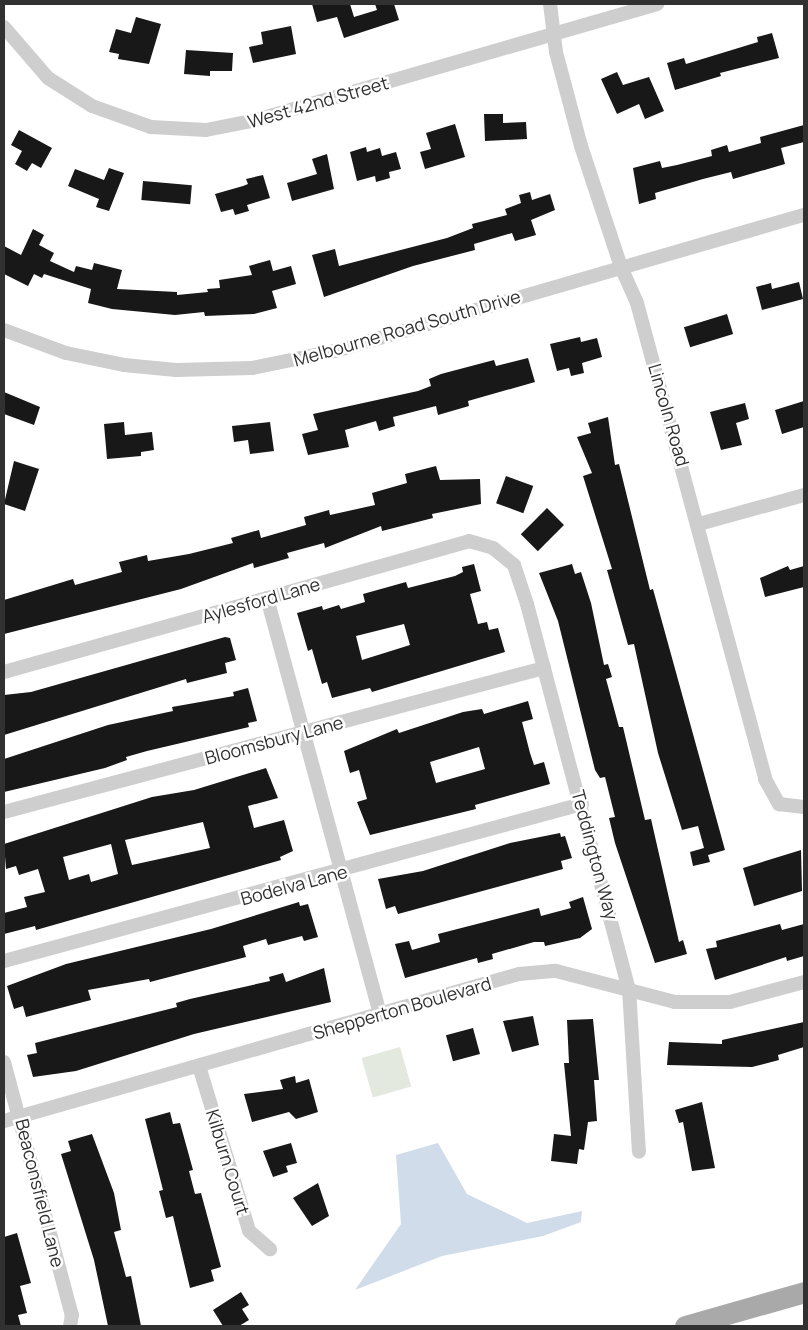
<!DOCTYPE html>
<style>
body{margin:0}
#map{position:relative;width:808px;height:1330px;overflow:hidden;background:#fff;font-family:Manrope,sans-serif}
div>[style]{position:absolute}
.green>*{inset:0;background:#e3e9de;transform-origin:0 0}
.water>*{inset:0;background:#d0dce9}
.building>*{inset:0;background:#181818;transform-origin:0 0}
.minor>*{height:14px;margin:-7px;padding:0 7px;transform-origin:7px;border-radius:7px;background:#cecece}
.primary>*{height:21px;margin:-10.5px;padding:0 10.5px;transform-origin:10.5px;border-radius:10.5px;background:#a9a9a9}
span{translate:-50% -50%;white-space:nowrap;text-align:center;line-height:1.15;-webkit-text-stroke:5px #fff;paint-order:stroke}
.street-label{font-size:18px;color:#313131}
.frame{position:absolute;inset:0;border:5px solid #313131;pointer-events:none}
</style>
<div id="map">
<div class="green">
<i style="left:400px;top:1047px;width:41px;height:40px;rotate:74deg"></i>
</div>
<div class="water">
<i style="clip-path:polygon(438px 1143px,467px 1194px,527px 1223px,582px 1211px,581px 1222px,543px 1236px,442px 1256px,355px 1290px,401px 1224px,396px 1155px)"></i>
</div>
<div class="building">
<i style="clip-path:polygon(312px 4px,350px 4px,354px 17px,377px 10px,375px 4px,394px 4px,399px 20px,344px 38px,337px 17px,317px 22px)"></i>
<i style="clip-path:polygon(136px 17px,161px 24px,149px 64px,118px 59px,119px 54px,109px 52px,116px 29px,131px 33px)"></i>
<i style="clip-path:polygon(291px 26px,296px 54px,253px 63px,249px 47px,263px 44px,261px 32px)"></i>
<i style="clip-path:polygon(772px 33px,779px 58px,720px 73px,721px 76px,675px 90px,667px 63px,684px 58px,686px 64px,758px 42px,757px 37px)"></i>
<i style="clip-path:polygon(186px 50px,233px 53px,232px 71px,210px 71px,210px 76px,184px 74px)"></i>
<i style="clip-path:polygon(617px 72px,623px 85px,649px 77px,664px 111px,645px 119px,639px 104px,617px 114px,601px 79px)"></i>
<i style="clip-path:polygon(484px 114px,503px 114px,503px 123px,526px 122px,527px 139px,485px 141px)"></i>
<i style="clip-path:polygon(455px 124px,465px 157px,425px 169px,420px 152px,431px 149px,426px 133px)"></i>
<i style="clip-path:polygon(804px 125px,804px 142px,781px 148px,785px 164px,733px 179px,731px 172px,703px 179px,655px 193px,656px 199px,639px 204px,633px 168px,660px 161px,662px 168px,677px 165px,712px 156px,711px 150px,727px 145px,729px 152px,761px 143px,760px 137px)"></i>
<i style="clip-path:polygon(19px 130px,52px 148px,41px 168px,32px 163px,27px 171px,15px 164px,22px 151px,11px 145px)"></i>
<i style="clip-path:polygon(366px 147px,367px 152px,380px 148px,382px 156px,396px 152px,401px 169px,389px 172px,390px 178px,376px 182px,375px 176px,357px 181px,350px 152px)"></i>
<i style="clip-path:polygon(327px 154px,334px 189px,292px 201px,287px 183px,317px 174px,312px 159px)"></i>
<i style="clip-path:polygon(109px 168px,124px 173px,109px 211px,96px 207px,99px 199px,68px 186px,75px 169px,104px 180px)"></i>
<i style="clip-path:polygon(263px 175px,270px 198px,247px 205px,249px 211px,235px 215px,233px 209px,221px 212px,215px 194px,243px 186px,248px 184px,246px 179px)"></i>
<i style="left:143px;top:181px;width:49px;height:19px;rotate:5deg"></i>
<i style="clip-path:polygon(530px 192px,532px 200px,550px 194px,555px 210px,531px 220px,536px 235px,515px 241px,512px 233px,474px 244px,475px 250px,413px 266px,324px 297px,312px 255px,335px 249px,339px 266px,447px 238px,473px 228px,472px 224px,507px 215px,505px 209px,521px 203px,519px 195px)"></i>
<i style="clip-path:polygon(33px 229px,44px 235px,39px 245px,54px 253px,50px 261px,74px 272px,76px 266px,92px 270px,94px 263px,122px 270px,117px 289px,177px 292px,177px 295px,208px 292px,207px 289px,220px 288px,219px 280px,252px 275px,249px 266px,270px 260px,273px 271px,291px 266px,296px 284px,272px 291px,277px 308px,254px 314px,205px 316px,204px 312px,175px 315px,112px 309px,88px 303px,91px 289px,44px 274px,42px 278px,34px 274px,28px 286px,4px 274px,4px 246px,21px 255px)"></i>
<i style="clip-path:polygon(799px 282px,803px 299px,762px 310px,756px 287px,771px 283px,772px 289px)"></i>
<i style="left:727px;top:314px;width:21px;height:45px;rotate:73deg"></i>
<i style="clip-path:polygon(580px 337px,581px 342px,597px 338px,602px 357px,582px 363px,584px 373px,571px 376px,569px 368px,557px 371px,550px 344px)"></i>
<i style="clip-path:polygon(528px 358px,535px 382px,468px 401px,469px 406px,438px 415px,436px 406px,393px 417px,395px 426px,379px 431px,376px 421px,345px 430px,349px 447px,308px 455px,302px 434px,318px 430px,313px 414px,418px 391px,431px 386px,429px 379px,441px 374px,494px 360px,496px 366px)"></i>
<i style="clip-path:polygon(4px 392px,40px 407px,34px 425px,4px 414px)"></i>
<i style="clip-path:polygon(804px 401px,804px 427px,782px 434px,775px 410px)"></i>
<i style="clip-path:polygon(745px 403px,749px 419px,736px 423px,742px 445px,721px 450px,710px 412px)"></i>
<i style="clip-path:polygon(608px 417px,615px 465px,619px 464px,650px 590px,653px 589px,725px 850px,708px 855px,710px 862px,693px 866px,690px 852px,704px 848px,698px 826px,682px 830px,658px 753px,634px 644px,628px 645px,607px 570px,612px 569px,583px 476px,592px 473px,577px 437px,591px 433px,588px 423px)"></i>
<i style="clip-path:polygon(124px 422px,125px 435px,152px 432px,154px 450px,141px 452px,141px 456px,107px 459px,104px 424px)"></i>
<i style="clip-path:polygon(270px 422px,274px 451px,250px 454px,248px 440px,234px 442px,232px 426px)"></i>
<i style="clip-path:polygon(14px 461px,39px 469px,25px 511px,4px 504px)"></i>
<i style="clip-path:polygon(436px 466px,440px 480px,480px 479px,481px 504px,432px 514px,433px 518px,382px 531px,381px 526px,325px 548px,324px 543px,287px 553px,289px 558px,254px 568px,253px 563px,181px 589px,4px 634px,4px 600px,73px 579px,75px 585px,122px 572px,119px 562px,147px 555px,148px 561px,189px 554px,233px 543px,231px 538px,259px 530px,261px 538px,306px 525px,304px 517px,329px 510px,330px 515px,375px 505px,372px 493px,407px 483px,405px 474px)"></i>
<i style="left:506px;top:476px;width:29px;height:29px;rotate:20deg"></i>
<i style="left:547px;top:508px;width:24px;height:37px;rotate:45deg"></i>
<i style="clip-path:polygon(evenodd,474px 564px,481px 591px,470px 594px,478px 624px,487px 622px,489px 630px,498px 628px,505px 652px,372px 692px,370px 688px,332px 698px,327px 682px,322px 684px,312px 649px,308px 651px,297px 613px,322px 606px,323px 610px,339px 605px,341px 609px,365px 602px,363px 594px,406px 582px,408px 588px,455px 576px,463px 572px,462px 567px,474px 564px,404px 624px,410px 645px,362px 660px,356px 636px,404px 624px)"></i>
<i style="clip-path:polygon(572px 564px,575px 574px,581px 572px,591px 603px,604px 665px,608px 664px,612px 677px,606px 679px,619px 727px,623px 727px,645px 820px,651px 819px,679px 942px,683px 940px,687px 954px,655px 963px,615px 843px,609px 818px,615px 817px,605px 777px,600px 778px,595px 770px,558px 621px,539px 573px)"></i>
<i style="clip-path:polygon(788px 566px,790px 570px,804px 566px,804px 587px,765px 597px,760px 578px)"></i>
<i style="clip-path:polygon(225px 637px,230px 638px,236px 660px,225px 663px,227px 673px,187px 683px,186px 679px,4px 735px,4px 695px,31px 692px)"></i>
<i style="clip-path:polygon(248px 688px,257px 721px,248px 723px,249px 727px,147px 751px,126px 757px,127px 760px,105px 768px,4px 792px,4px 759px,108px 725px,173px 711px,172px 707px,234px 696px,233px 692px)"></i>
<i style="clip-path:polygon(evenodd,528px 701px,533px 719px,522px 722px,530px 753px,534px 765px,544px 762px,550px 784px,475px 805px,476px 809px,370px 835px,357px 802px,367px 799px,359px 770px,350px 773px,344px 751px,397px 729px,399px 733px,463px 712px,482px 709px,484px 714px,528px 701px,479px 747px,485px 769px,436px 783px,430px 762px,479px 747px)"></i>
<i style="clip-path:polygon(evenodd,266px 768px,278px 798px,248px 806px,254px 828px,284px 820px,293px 851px,280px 857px,281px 860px,36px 930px,35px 926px,4px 934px,4px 913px,27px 907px,24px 897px,45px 892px,38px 869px,19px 875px,16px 866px,6px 869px,4px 844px,152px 797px,194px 790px,266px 768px,203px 822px,210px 848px,132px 865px,125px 840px,203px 822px,266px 768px,111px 844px,118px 874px,91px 882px,89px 874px,69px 880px,63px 857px,111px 844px)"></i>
<i style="clip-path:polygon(560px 833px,561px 837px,565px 836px,572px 858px,561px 861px,563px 869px,398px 914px,395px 906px,386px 909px,378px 879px,423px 871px,510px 843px)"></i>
<i style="clip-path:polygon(801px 850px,802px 891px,754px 906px,743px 868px)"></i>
<i style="clip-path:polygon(583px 897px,592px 929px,580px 938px,545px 946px,544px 942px,534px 942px,492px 954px,493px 959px,478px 963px,477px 958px,405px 978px,395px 944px,409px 941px,412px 950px,440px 942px,438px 934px,539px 908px,541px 916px,571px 908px,569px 902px)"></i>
<i style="clip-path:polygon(299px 902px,300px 906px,308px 904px,318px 937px,304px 941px,302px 936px,268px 945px,266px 939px,243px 946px,246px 957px,150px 982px,149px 979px,88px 990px,91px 1000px,26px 1017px,23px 1006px,14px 1009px,7px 986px,66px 964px,211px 929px)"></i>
<i style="clip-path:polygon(780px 924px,782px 930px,804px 924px,804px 956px,787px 961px,786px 957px,715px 980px,706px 949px,717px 947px,716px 941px)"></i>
<i style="clip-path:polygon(324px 968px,331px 1002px,194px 1034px,76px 1071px,33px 1077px,27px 1055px,37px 1053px,35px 1043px,177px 1007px,176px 1003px,190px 999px,270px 981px,269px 977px,283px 973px,286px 982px)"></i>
<i style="clip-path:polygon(533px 1016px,539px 1045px,512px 1052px,503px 1021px)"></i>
<i style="clip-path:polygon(593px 1019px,599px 1080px,594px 1080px,597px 1121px,588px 1122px,584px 1150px,579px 1149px,577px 1164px,551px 1161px,554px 1134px,571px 1136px,564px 1063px,569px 1063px,567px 1020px)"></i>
<i style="clip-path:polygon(804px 1022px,804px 1047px,778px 1055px,779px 1060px,752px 1067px,667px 1065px,669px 1042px,722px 1044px,722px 1040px)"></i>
<i style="left:473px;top:1028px;width:27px;height:28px;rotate:75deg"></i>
<i style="clip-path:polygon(295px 1076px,296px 1083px,309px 1079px,318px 1112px,296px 1119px,289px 1112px,252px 1122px,244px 1094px,283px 1089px,280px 1080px)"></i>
<i style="clip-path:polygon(702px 1102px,715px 1168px,692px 1171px,683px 1122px,679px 1123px,675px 1110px)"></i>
<i style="clip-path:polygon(170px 1112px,173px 1124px,180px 1123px,193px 1170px,189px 1171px,195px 1194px,201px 1193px,221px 1267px,211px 1270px,214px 1281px,190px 1288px,173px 1216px,166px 1218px,159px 1191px,163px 1190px,145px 1119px)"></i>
<i style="clip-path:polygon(92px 1134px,114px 1193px,121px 1230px,114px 1232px,126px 1277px,131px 1276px,141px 1326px,108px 1326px,94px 1260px,61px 1154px,71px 1151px,68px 1141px)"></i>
<i style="clip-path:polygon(291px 1143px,297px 1163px,286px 1166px,288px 1172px,273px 1177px,263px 1151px)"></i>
<i style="clip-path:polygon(318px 1183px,329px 1216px,312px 1226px,293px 1198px)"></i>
<i style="clip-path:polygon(17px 1233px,31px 1283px,20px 1286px,27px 1313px,18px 1315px,21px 1326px,4px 1326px,4px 1237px)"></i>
<i style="clip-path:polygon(241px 1292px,249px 1305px,242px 1309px,249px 1320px,239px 1326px,223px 1326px,213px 1310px)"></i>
</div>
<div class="minor">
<i style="left:550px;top:4px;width:48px;rotate:82.9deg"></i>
<i style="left:556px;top:52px;width:97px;rotate:75.1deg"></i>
<i style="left:581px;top:146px;width:127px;rotate:71.7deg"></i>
<i style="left:621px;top:267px;width:39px;rotate:66deg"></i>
<i style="left:637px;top:303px;width:493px;rotate:74.9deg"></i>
<i style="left:765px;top:779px;width:29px;rotate:61deg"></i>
<i style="left:779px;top:804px;width:25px;rotate:7deg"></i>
<i style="left:4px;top:27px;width:67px;rotate:49.2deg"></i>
<i style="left:48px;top:78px;width:52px;rotate:32.5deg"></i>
<i style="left:92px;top:106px;width:63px;rotate:19.6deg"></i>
<i style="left:151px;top:127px;width:55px;rotate:3.1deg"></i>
<i style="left:206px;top:130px;width:47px;rotate:-11.1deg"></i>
<i style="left:252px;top:121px;width:422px;rotate:-16.1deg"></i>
<i style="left:4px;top:330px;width:66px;rotate:20.4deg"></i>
<i style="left:66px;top:353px;width:59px;rotate:11.7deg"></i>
<i style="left:124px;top:365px;width:52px;rotate:5.5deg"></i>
<i style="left:176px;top:370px;width:76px;rotate:-1.5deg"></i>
<i style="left:252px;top:368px;width:85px;rotate:-11.6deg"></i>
<i style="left:335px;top:351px;width:488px;rotate:-16.2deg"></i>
<i style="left:699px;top:524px;width:109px;rotate:-15.4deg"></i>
<i style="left:267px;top:598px;width:432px;rotate:74.8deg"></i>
<i style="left:4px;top:672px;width:483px;rotate:-15.7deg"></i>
<i style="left:469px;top:541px;width:25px;rotate:16deg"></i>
<i style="left:493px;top:548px;width:27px;rotate:39deg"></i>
<i style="left:514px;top:565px;width:41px;rotate:71.6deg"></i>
<i style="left:527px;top:604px;width:398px;rotate:75.2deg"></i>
<i style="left:629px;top:989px;width:163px;rotate:86.5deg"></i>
<i style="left:4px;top:812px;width:559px;rotate:-14.93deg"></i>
<i style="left:4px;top:961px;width:599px;rotate:-15.2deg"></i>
<i style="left:4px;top:1062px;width:262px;rotate:75deg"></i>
<i style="left:72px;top:1315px;width:11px;rotate:100deg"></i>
<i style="left:199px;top:1066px;width:172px;rotate:73.1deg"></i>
<i style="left:249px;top:1231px;width:28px;rotate:41deg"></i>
<i style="left:4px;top:1121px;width:536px;rotate:-15.93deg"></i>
<i style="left:519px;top:974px;width:37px;rotate:-5deg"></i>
<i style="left:556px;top:971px;width:123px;rotate:14.6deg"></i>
<i style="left:675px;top:1002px;width:55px"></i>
<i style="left:730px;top:1002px;width:77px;rotate:-15.1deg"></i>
</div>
<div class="primary">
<i style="left:685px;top:1326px;width:124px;rotate:-15.9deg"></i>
</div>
<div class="street-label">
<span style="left:318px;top:102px;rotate:-16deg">West 42nd Street</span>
<span style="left:407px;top:328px;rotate:-16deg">Melbourne Road South Drive</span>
<span style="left:669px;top:415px;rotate:74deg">Lincoln Road</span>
<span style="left:261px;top:600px;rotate:-16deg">Aylesford Lane</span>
<span style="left:274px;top:740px;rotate:-15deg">Bloomsbury Lane</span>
<span style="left:595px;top:855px;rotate:75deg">Teddington Way</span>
<span style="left:294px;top:885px;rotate:-15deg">Bodelva Lane</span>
<span style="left:402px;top:1008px;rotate:-16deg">Shepperton Boulevard</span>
<span style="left:228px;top:1162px;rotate:73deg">Kilburn Court</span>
<span style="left:40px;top:1193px;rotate:76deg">Beaconsfield Lane</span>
</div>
<div class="frame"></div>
</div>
